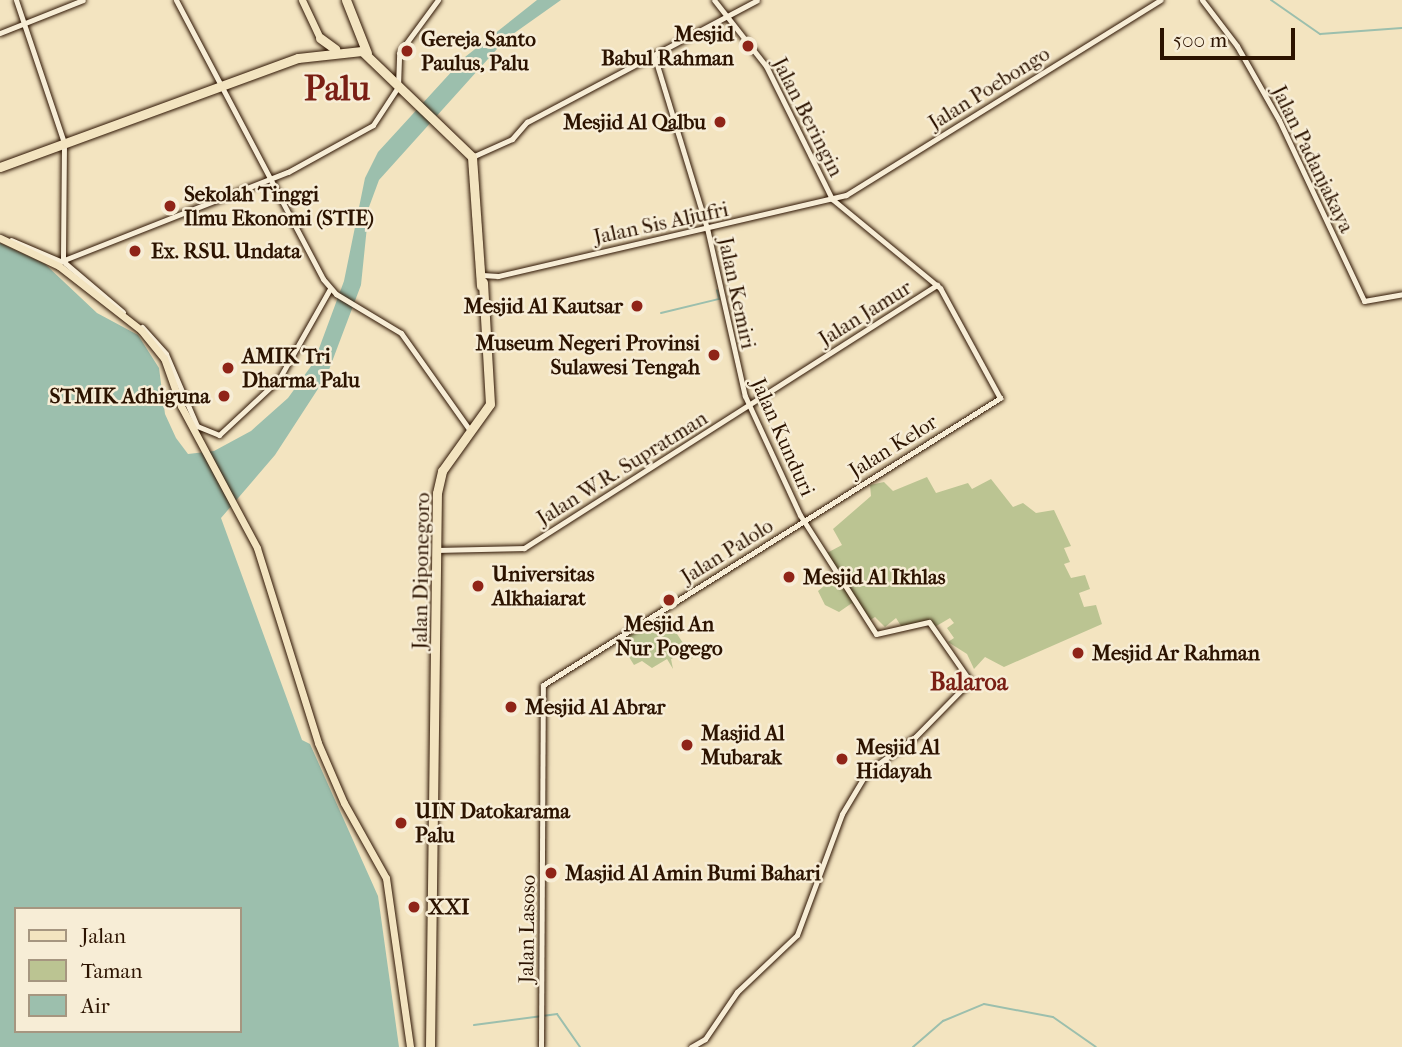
<!DOCTYPE html>
<style>
body{margin:0}
#map{position:relative;width:1402px;height:1047px;overflow:hidden;background:#f3e4c0;font-family:"IM FELL French Canon",serif}
div>[style]{position:absolute}
.green>*{inset:0;background:#bbc492}
.water>*{inset:0;background:#9cbfad}
.stream>*{height:2px;margin:-1px;padding:0 1px;transform-origin:1px;border-radius:1px;background:#9cbfad}
.roads{filter:drop-shadow(0 0 2px #2c1300) drop-shadow(0 0 2px #2c1300)}
.secondary>*{height:5px;margin:-2.5px;padding:0 2.5px;transform-origin:2.5px;border-radius:2.5px;background:#f7edd6}
.primary>*{height:7px;margin:-3.5px;padding:0 3.5px;transform-origin:3.5px;border-radius:3.5px;background:#f3e4c0}
.highway>*{height:9px;margin:-4.5px;padding:0 4.5px;transform-origin:4.5px;border-radius:4.5px;background:#f3e4c0}
.dots>*{width:19px;height:19px;translate:-50% -50%;box-sizing:border-box;border:4px solid #f7edd6;border-radius:50%}
span{translate:-50% -50%;white-space:nowrap;text-align:center;line-height:1.15;-webkit-text-stroke:5px #f7edd6;paint-order:stroke}
.poi-label{font-size:21px;color:#2c1300;font-weight:700}
.right{translate:-100% -50%;text-align:right}
.left{translate:0 -50%;text-align:left}
.street-label{font-size:21px;color:#2c1300}
.quarter-label{font-size:24px;color:#7a1f14;font-weight:700}
.town-label{font-size:35px;color:#7a1f14;font-weight:700}
.legend{position:absolute;left:14px;top:907px;width:228px;height:126px;box-sizing:border-box;background:#f7edd6;border:2px solid #a69680;margin:0;padding:9px 12px;list-style:none;font-size:21px;color:#2c1300}
.legend li{display:flex;align-items:center;gap:14px;height:35px}
.legend b{width:35px;border:2px solid #a69680}
.scale{position:absolute;left:1160px;top:28px;width:135px;height:32px;box-sizing:border-box;border:4px solid #2c1300;border-top:0;padding-left:9px;font-size:21px;line-height:24px;white-space:nowrap;color:#2c1300;-webkit-text-stroke:5px #f7edd6;paint-order:stroke}
</style>
<div id="map">
<div class="green">
<i style="clip-path:polygon(927px 477px,936px 493px,968px 483px,972px 489px,991px 479px,1013px 507px,1023px 503px,1036px 513px,1054px 510px,1071px 546px,1064px 548px,1070px 562px,1064px 564px,1071px 578px,1085px 575px,1090px 589px,1079px 593px,1084px 607px,1096px 605px,1102px 624px,1004px 667px,985px 657px,974px 669px,967px 654px,948px 642px,954px 638px,947px 628px,954px 623px,950px 618px,933px 628px,929px 623px,903px 629px,896px 618px,885px 627px,875px 617px,867px 622px,852px 603px,839px 612px,825px 605px,818px 591px,836px 576px,825px 554px,842px 545px,833px 529px,871px 496px,870px 485px,884px 482px,893px 491px)"></i>
<i style="clip-path:polygon(665px 616px,693px 658px,686px 661px,681px 654px,671px 659px,673px 669px,667px 659px,652px 668px,642px 661px,634px 665px,619px 641px)"></i>
</div>
<div class="water">
<i style="clip-path:polygon(evenodd,537px 0,561px 0,506px 39px,379px 180px,369px 207px,361px 285px,327px 375px,275px 455px,221px 518px,302px 740px,310px 744px,378px 896px,399px 1047px,0 1047px,0 243px,45px 264px,97px 313px,138px 335px,159px 368px,165px 414px,176px 438px,188px 454px,214px 451px,251px 431px,288px 398px,314px 362px,344px 281px,365px 178px,378px 152px,465px 57px,537px 0,16px 909px,240px 909px,240px 1031px,16px 1031px,16px 909px)"></i>
</div>
<div class="stream">
<i style="left:1271px;top:0;width:60px;rotate:34.8deg"></i>
<i style="left:1320px;top:34px;width:82px;rotate:-4.2deg"></i>
<i style="left:661px;top:313px;width:60px;rotate:-13.6deg"></i>
<i style="left:719px;top:299px;width:9px;rotate:-103deg"></i>
<i style="left:474px;top:1025px;width:84px;rotate:-7.5deg"></i>
<i style="left:557px;top:1014px;width:40px;rotate:55.1deg"></i>
<i style="left:913px;top:1047px;width:40px;rotate:-41deg"></i>
<i style="left:943px;top:1021px;width:44px;rotate:-22.5deg"></i>
<i style="left:984px;top:1004px;width:70px;rotate:10.7deg"></i>
<i style="left:1053px;top:1017px;width:52px;rotate:34.9deg"></i>
</div>
<div class="roads">
<div class="secondary">
<i style="left:16px;top:0;width:151px;rotate:71.4deg"></i>
<i style="left:64px;top:143px;width:116px;rotate:90.5deg"></i>
<i style="left:176px;top:0;width:315px;rotate:62.2deg"></i>
<i style="left:323px;top:279px;width:20px;rotate:49deg"></i>
<i style="left:336px;top:294px;width:76px;rotate:31deg"></i>
<i style="left:401px;top:333px;width:121px;rotate:54.7deg"></i>
<i style="left:1202px;top:0;width:58px;rotate:52.7deg"></i>
<i style="left:1237px;top:46px;width:85px;rotate:60.4deg"></i>
<i style="left:1279px;top:120px;width:200px;rotate:64.8deg"></i>
<i style="left:1364px;top:301px;width:39px;rotate:-10deg"></i>
<i style="left:0;top:33px;width:89px;rotate:-21.7deg"></i>
<i style="left:654px;top:55px;width:181px;rotate:73deg"></i>
<i style="left:707px;top:228px;width:172px;rotate:77.3deg"></i>
<i style="left:745px;top:396px;width:131px;rotate:65.2deg"></i>
<i style="left:800px;top:515px;width:141px;rotate:57.4deg"></i>
<i style="left:876px;top:634px;width:54px;rotate:-12.8deg"></i>
<i style="left:929px;top:622px;width:72px;rotate:55.2deg"></i>
<i style="left:970px;top:681px;width:78px;rotate:134.5deg"></i>
<i style="left:915px;top:737px;width:59px;rotate:143.9deg"></i>
<i style="left:867px;top:772px;width:49px;rotate:120.8deg"></i>
<i style="left:842px;top:814px;width:129px;rotate:110.4deg"></i>
<i style="left:797px;top:935px;width:83px;rotate:136.5deg"></i>
<i style="left:737px;top:992px;width:57px;rotate:124.2deg"></i>
<i style="left:705px;top:1039px;width:16px;rotate:150deg"></i>
<i style="left:472px;top:157px;width:44px;rotate:-24.2deg"></i>
<i style="left:512px;top:139px;width:23px;rotate:-49deg"></i>
<i style="left:527px;top:122px;width:260px;rotate:-27.9deg"></i>
<i style="left:11px;top:240px;width:53px;rotate:23.2deg"></i>
<i style="left:65px;top:261px;width:6px;rotate:171deg"></i>
<i style="left:59px;top:262px;width:246px;rotate:-21.5deg"></i>
<i style="left:288px;top:172px;width:97px;rotate:-28.9deg"></i>
<i style="left:373px;top:125px;width:45px;rotate:-56.7deg"></i>
<i style="left:398px;top:87px;width:34px;rotate:-88deg"></i>
<i style="left:399px;top:53px;width:66px;rotate:-53.7deg"></i>
<i style="left:65px;top:263px;width:76px;rotate:40.2deg"></i>
<i style="left:482px;top:275px;width:16px;rotate:4deg"></i>
<i style="left:498px;top:276px;width:357px;rotate:-13.1deg"></i>
<i style="left:846px;top:195px;width:370px;rotate:-31.8deg"></i>
<i style="left:142px;top:327px;width:36px;rotate:48deg"></i>
<i style="left:166px;top:354px;width:78px;rotate:66.7deg"></i>
<i style="left:197px;top:426px;width:24px;rotate:22deg"></i>
<i style="left:219px;top:435px;width:82px;rotate:-43deg"></i>
<i style="left:279px;top:379px;width:103px;rotate:-60.5deg"></i>
<i style="left:438px;top:550px;width:86px;rotate:-1.3deg"></i>
<i style="left:524px;top:548px;width:490px;rotate:-32.5deg"></i>
<i style="left:541px;top:1047px;width:362px;rotate:-89.7deg"></i>
<i style="left:543px;top:685px;width:540px;rotate:-32.13deg"></i>
<i style="left:1000px;top:398px;width:125px;rotate:-118.6deg"></i>
<i style="left:940px;top:288px;width:140px;rotate:-140.5deg"></i>
<i style="left:832px;top:199px;width:148px;rotate:-116.4deg"></i>
<i style="left:766px;top:66px;width:84px;rotate:-128.2deg"></i>
</div>
<div class="primary">
<i style="left:302px;top:0;width:42px;rotate:64.7deg"></i>
<i style="left:0;top:238px;width:65px;rotate:25.4deg"></i>
<i style="left:59px;top:266px;width:104px;rotate:38deg"></i>
<i style="left:141px;top:330px;width:36px;rotate:51deg"></i>
<i style="left:164px;top:358px;width:51px;rotate:70.5deg"></i>
<i style="left:181px;top:406px;width:161px;rotate:61.8deg"></i>
<i style="left:257px;top:548px;width:204px;rotate:72.6deg"></i>
<i style="left:318px;top:743px;width:65px;rotate:66.6deg"></i>
<i style="left:344px;top:803px;width:86px;rotate:60.8deg"></i>
<i style="left:386px;top:878px;width:171px;rotate:81.9deg"></i>
</div>
<div class="highway">
<i style="left:346px;top:0;width:57px;rotate:68.4deg"></i>
<i style="left:320px;top:38px;width:19px;rotate:36deg"></i>
<i style="left:0;top:167px;width:317px;rotate:-20.1deg"></i>
<i style="left:298px;top:58px;width:64px;rotate:-6.2deg"></i>
<i style="left:362px;top:51px;width:153px;rotate:43.9deg"></i>
<i style="left:472px;top:157px;width:129px;rotate:86deg"></i>
<i style="left:430px;top:1047px;width:554px;rotate:-89.28deg"></i>
<i style="left:437px;top:493px;width:23px;rotate:-77deg"></i>
<i style="left:442px;top:471px;width:82px;rotate:-54.4deg"></i>
<i style="left:490px;top:404px;width:122px;rotate:-93.3deg"></i>
</div>
</div>
<div class="dots">
<i style="left:748px;top:46px;background:#8f2418"></i>
<i style="left:407px;top:51px;background:#8f2418"></i>
<i style="left:720px;top:122px;background:#8f2418"></i>
<i style="left:170px;top:206px;background:#8f2418"></i>
<i style="left:135px;top:251px;background:#8f2418"></i>
<i style="left:637px;top:306px;background:#8f2418"></i>
<i style="left:714px;top:355px;background:#8f2418"></i>
<i style="left:228px;top:368px;background:#8f2418"></i>
<i style="left:224px;top:396px;background:#8f2418"></i>
<i style="left:789px;top:577px;background:#8f2418"></i>
<i style="left:478px;top:586px;background:#8f2418"></i>
<i style="left:669px;top:600px;background:#8f2418"></i>
<i style="left:1078px;top:653px;background:#8f2418"></i>
<i style="left:511px;top:707px;background:#8f2418"></i>
<i style="left:687px;top:745px;background:#8f2418"></i>
<i style="left:842px;top:759px;background:#8f2418"></i>
<i style="left:401px;top:823px;background:#8f2418"></i>
<i style="left:551px;top:873px;background:#8f2418"></i>
<i style="left:414px;top:907px;background:#8f2418"></i>
</div>
<div class="poi-label">
<span class="right" style="left:734px;top:46px">Mesjid<br>Babul Rahman</span>
<span class="left" style="left:421px;top:51px">Gereja Santo<br>Paulus, Palu</span>
<span class="right" style="left:706px;top:122px">Mesjid Al Qalbu</span>
<span class="left" style="left:184px;top:206px">Sekolah Tinggi<br>Ilmu Ekonomi (STIE)</span>
<span class="left" style="left:151px;top:251px">Ex. RSU. Undata</span>
<span class="right" style="left:623px;top:306px">Mesjid Al Kautsar</span>
<span class="right" style="left:700px;top:355px">Museum Negeri Provinsi<br>Sulawesi Tengah</span>
<span class="left" style="left:242px;top:368px">AMIK Tri<br>Dharma Palu</span>
<span class="right" style="left:210px;top:396px">STMIK Adhiguna</span>
<span class="left" style="left:492px;top:586px">Universitas<br>Alkhaiarat</span>
<span class="left" style="left:803px;top:577px">Mesjid Al Ikhlas</span>
<span style="left:669px;top:636px">Mesjid An<br>Nur Pogego</span>
<span class="left" style="left:1092px;top:653px">Mesjid Ar Rahman</span>
<span class="left" style="left:525px;top:707px">Mesjid Al Abrar</span>
<span class="left" style="left:701px;top:745px">Masjid Al<br>Mubarak</span>
<span class="left" style="left:856px;top:759px">Mesjid Al<br>Hidayah</span>
<span class="left" style="left:415px;top:823px">UIN Datokarama<br>Palu</span>
<span class="left" style="left:565px;top:873px">Masjid Al Amin Bumi Bahari</span>
<span class="left" style="left:428px;top:907px">XXI</span>
</div>
<div class="street-label">
<span style="left:989px;top:88px;rotate:-32deg">Jalan Poebongo</span>
<span style="left:808px;top:117px;rotate:63deg">Jalan Beringin</span>
<span style="left:1313px;top:159px;rotate:64deg">Jalan Padanjakaya</span>
<span style="left:661px;top:223px;rotate:-12deg">Jalan Sis Aljufri</span>
<span style="left:737px;top:293px;rotate:78deg">Jalan Kemiri</span>
<span style="left:865px;top:313px;rotate:-32deg">Jalan Jamur</span>
<span style="left:783px;top:437px;rotate:66deg">Jalan Kunduri</span>
<span style="left:893px;top:446px;rotate:-32deg">Jalan Kelor</span>
<span style="left:622px;top:468px;rotate:-32deg">Jalan W.R. Supratman</span>
<span style="left:727px;top:551px;rotate:-32deg">Jalan Palolo</span>
<span style="left:421px;top:571px;rotate:-89deg">Jalan Diponegoro</span>
<span style="left:527px;top:929px;rotate:-89deg">Jalan Lasoso</span>
</div>
<div class="quarter-label">
<span style="left:969px;top:683px">Balaroa</span>
</div>
<div class="town-label">
<span style="left:337px;top:89px">Palu</span>
</div>
<ul class="legend">
<li><b style="height:9px;background:#f3e4c0"></b>Jalan</li>
<li><b style="height:19px;background:#bbc492"></b>Taman</li>
<li><b style="height:19px;background:#9cbfad"></b>Air</li>
</ul>
<div class="scale">500 m</div>
</div>
